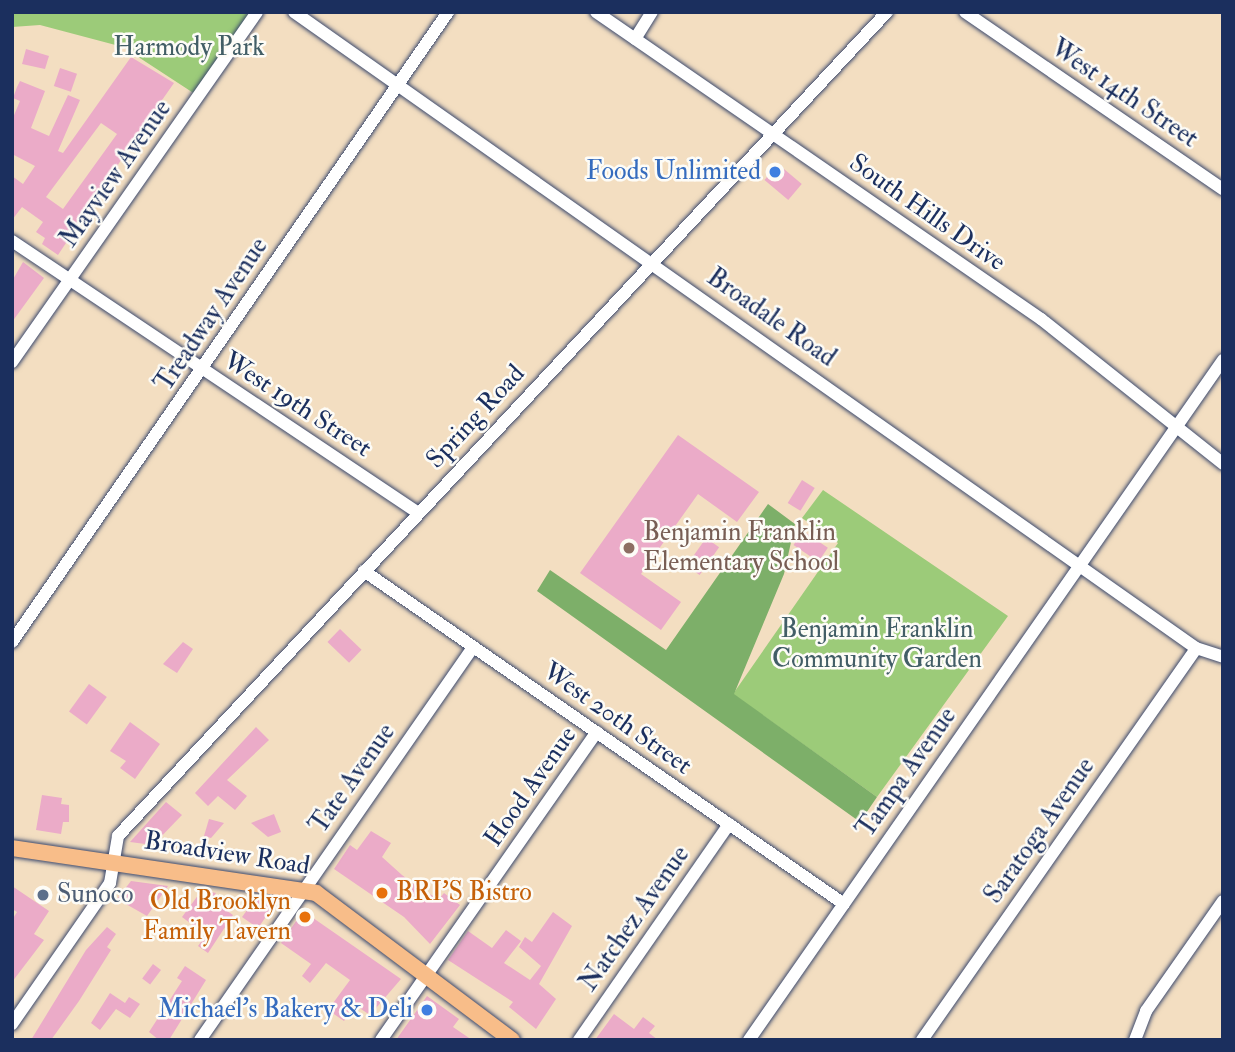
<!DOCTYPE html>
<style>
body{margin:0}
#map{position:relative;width:1235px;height:1052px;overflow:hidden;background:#f3dec1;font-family:"IM FELL Double Pica",serif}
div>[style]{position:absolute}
.green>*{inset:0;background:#9ccb79}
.forest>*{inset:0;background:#7daf69}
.building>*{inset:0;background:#ebabc8;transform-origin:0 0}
.roads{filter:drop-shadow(0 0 2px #3b496d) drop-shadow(0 0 2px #3b496d)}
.minor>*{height:12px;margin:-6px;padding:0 6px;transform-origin:6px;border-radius:6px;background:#fff}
.major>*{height:16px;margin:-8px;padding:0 8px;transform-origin:8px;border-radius:8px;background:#f8bd89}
.dots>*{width:19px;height:19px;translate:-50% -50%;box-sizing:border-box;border:4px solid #fdfcf7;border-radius:50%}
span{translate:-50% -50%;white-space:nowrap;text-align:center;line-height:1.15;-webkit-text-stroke:5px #fdfcf7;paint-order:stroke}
.park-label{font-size:26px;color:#425e66}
.street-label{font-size:26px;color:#1b2f5e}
.shop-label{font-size:26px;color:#366cbe}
.right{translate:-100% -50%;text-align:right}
.education-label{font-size:26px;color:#785e54}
.left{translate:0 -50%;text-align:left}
.food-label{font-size:26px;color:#c56008}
.service-label{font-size:26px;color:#4e5e75}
.frame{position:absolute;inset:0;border:14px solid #1b2f5e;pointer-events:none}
</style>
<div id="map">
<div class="green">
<i style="clip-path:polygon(12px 12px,257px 12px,198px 96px,123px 47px,40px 25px,12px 27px)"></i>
<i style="clip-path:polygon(823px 490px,1008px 616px,877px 797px,733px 694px,838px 543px,802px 518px)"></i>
</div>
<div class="forest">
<i style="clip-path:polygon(768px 504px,795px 524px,784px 574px,734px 694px,877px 797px,860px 822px,537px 591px,550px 570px,666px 650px)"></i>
</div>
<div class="building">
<i style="clip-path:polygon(26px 49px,49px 56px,45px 69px,22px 64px)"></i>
<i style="clip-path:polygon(evenodd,131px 57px,174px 83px,160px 103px,164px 106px,152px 124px,147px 121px,58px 255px,42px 244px,45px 238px,36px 232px,43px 222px,22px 207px,12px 220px,12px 176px,23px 184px,35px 166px,12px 154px,12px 120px,20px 101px,13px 98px,17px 87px,20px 81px,45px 91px,31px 128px,49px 136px,68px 95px,80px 100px,58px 151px,63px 153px,131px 57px,101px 123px,117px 134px,63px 209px,46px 197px,101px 123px)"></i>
<i style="left:60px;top:68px;width:18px;height:19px;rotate:19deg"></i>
<i style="left:778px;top:164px;width:31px;height:21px;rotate:40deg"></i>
<i style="clip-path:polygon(23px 262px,44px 278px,12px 322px,12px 281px)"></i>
<i style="clip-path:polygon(678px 435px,759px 492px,737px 522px,698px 494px,641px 574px,681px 602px,661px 630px,580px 573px)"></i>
<i style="left:802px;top:480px;width:15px;height:27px;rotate:32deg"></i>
<i style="left:803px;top:531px;width:30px;height:17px;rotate:34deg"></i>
<i style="left:706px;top:538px;width:16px;height:34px;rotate:35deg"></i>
<i style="left:340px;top:629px;width:30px;height:18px;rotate:44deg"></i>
<i style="clip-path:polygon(183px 642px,193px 649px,177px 673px,163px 664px)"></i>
<i style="left:89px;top:684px;width:22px;height:34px;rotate:36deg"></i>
<i style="clip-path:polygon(130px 722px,160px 744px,135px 779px,120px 768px,126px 761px,110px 751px)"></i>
<i style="clip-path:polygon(256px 727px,269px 740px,227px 780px,247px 796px,235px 810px,218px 796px,208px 806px,195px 793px)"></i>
<i style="clip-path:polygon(42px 795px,62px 798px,61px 804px,69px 805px,69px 822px,63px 822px,61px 834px,36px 830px)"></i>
<i style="clip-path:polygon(166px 802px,182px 815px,153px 845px,130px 842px)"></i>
<i style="clip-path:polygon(274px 814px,281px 832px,268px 837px,251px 823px)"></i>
<i style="clip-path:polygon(209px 819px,224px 823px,211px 838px,204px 836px)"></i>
<i style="clip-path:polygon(371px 831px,391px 843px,382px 857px,402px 875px,422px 890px,439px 899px,444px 893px,460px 905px,430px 944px,404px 917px,334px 869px,350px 845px,357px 850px)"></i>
<i style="clip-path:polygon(131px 881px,168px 886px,147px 916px,117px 899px)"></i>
<i style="clip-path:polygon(12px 886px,49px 911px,34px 934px,44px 940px,12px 982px,12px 920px,17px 912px,12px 909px)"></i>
<i style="clip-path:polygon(202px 890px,216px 893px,211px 900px,233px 915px,208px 953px,198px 946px,206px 935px,182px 917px)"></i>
<i style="clip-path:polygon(256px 898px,277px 901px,258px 928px,242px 917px)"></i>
<i style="clip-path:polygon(303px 911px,401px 979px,370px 1015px,355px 1005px,344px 1021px,328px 1010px,350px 980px,326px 963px,310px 983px,302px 976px,311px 964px,281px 943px)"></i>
<i style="clip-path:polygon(553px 912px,572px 926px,539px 984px,556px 999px,536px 1029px,509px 1007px,513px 1002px,448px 960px,468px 931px,492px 948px,506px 930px,521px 941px,504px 963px,530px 980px,541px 966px,519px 947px,525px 937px,532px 942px)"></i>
<i style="clip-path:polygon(107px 927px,116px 934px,107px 947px,111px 950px,79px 1001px,51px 1040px,31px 1040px,86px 950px)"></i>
<i style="left:153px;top:964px;width:10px;height:18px;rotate:37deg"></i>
<i style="clip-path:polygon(185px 966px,206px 980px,169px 1040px,159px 1040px,149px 1032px,182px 981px,177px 978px)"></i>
<i style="clip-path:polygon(110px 993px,125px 1003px,129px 997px,140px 1004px,130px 1018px,116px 1009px,100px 1030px,91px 1023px)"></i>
<i style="clip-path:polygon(427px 996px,459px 1019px,453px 1027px,472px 1040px,396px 1040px)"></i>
<i style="clip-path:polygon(614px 1014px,634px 1029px,643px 1017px,655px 1026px,649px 1033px,658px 1040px,595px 1040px)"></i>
</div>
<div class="roads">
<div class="minor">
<i style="left:294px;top:12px;width:1104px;rotate:35.19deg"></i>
<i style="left:1196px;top:648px;width:28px;rotate:18deg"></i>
<i style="left:596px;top:12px;width:541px;rotate:34.6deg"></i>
<i style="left:1041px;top:319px;width:233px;rotate:38.5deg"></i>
<i style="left:965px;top:12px;width:313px;rotate:34.5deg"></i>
<i style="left:635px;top:39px;width:32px;rotate:-58deg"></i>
<i style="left:12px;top:241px;width:489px;rotate:33.8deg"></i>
<i style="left:12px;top:362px;width:427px;rotate:-55deg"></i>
<i style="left:364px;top:571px;width:584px;rotate:34.75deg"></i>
<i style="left:12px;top:642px;width:766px;rotate:-55.31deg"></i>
<i style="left:12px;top:1024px;width:172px;rotate:-55.2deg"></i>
<i style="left:110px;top:883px;width:48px;rotate:-80.3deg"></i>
<i style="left:118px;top:836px;width:1127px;rotate:-46.98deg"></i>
<i style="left:200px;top:1040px;width:477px;rotate:-55.2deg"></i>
<i style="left:381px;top:1040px;width:376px;rotate:-55deg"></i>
<i style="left:579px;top:1040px;width:263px;rotate:-55.2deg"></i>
<i style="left:749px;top:1040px;width:829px;rotate:-55.12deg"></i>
<i style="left:922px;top:1040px;width:478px;rotate:-55deg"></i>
<i style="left:1135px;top:1040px;width:31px;rotate:-69deg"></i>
<i style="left:1146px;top:1011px;width:134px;rotate:-55deg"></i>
</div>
<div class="major">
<i style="left:12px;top:848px;width:307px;rotate:8.4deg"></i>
<i style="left:316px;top:893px;width:245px;rotate:36.9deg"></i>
</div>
</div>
<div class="dots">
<i style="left:775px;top:172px;background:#3f7fe0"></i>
<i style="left:629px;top:548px;background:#8d6e63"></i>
<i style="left:382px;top:893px;background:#e8710a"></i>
<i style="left:43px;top:895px;background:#5c6f8a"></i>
<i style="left:305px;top:917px;background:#e8710a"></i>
<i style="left:427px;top:1010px;background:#3f7fe0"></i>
</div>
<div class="park-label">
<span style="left:189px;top:48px">Harmody Park</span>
<span style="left:877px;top:645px">Benjamin Franklin<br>Community Garden</span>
</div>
<div class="street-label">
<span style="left:1124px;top:94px;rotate:34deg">West 14th Street</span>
<span style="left:116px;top:174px;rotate:-55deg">Mayview Avenue</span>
<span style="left:927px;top:213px;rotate:35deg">South Hills Drive</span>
<span style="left:212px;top:315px;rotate:-56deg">Treadway Avenue</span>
<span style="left:771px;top:318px;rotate:35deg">Broadale Road</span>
<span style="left:297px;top:405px;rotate:33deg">West 19th Street</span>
<span style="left:476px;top:417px;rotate:-47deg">Spring Road</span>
<span style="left:617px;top:719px;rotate:35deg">West 20th Street</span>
<span style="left:907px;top:773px;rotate:-55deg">Tampa Avenue</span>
<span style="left:353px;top:779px;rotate:-55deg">Tate Avenue</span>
<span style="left:531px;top:787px;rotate:-55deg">Hood Avenue</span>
<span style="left:1040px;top:831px;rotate:-55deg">Saratoga Avenue</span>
<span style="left:227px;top:854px;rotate:9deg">Broadview Road</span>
<span style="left:635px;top:919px;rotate:-55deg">Natchez Avenue</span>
</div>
<div class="shop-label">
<span class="right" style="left:761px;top:172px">Foods Unlimited</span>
<span class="right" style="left:413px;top:1010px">Michael's Bakery &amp; Deli</span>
</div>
<div class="education-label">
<span class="left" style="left:643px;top:548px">Benjamin Franklin<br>Elementary School</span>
</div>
<div class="food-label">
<span class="left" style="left:396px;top:893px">BRI'S Bistro</span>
<span class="right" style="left:291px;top:917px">Old Brooklyn<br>Family Tavern</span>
</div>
<div class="service-label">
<span class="left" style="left:57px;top:895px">Sunoco</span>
</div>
<div class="frame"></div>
</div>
